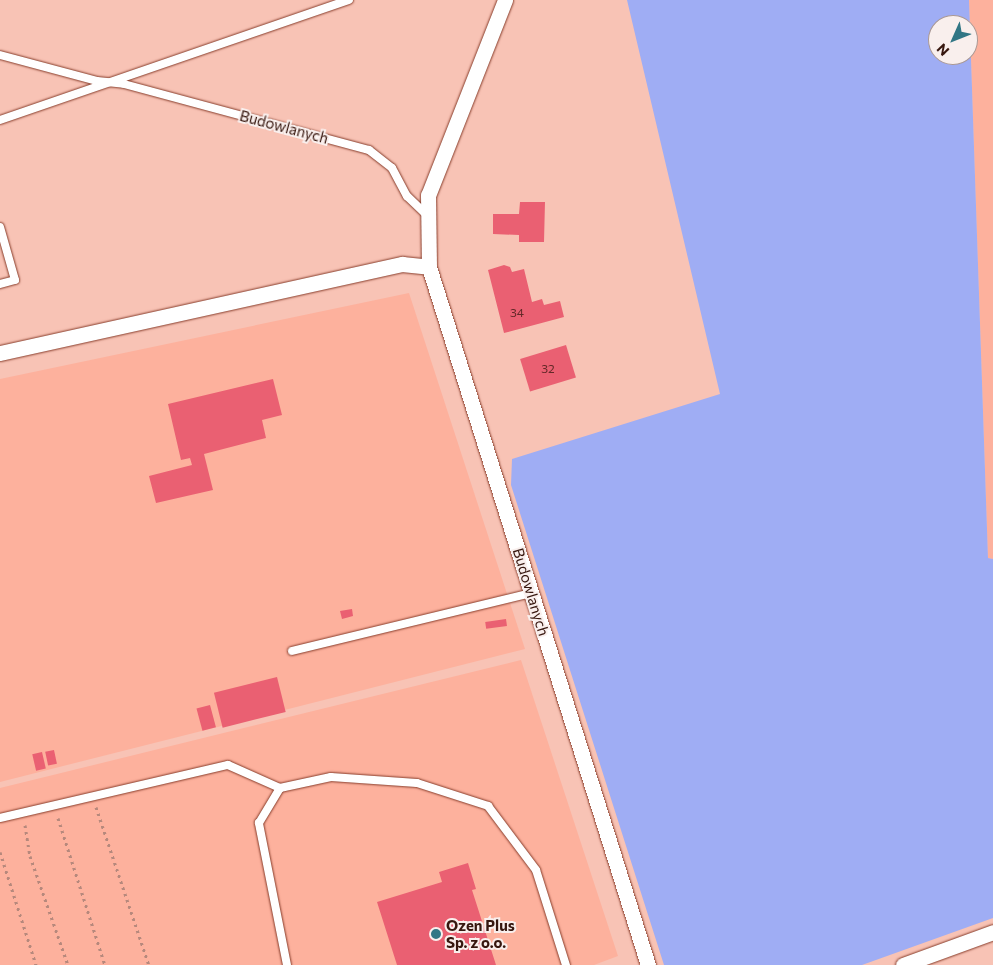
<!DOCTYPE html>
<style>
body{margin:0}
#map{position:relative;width:993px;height:965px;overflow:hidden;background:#f8c3b5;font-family:Commissioner,sans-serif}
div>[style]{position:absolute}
.built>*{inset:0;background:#fdb19d}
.green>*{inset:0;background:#9fadf4}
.building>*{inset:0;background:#ea6072;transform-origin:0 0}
.path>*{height:3px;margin-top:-1.5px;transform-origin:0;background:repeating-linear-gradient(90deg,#b6887c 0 2.5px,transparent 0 6.5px)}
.roads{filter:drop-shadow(0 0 1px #883d2b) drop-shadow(0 0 1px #883d2b)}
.service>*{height:8px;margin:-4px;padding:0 4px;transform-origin:4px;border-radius:4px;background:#fff}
.minor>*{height:15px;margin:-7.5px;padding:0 7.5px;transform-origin:7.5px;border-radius:7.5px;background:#fff}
.dots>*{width:14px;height:14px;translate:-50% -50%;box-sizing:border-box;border:2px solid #f9efed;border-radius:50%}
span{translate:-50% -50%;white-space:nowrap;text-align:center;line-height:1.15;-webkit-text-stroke:4px #f9efed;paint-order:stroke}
.number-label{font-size:12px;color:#642928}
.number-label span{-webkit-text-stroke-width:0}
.street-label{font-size:15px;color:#37170f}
.poi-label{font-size:15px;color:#37170f;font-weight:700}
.left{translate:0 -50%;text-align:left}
.north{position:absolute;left:928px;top:15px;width:50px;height:50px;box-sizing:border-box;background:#f9efed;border:1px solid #ab9994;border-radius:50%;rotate:226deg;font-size:14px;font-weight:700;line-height:20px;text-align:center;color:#37170f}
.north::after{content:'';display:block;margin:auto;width:18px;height:22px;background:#317685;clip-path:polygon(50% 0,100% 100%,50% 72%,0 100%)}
</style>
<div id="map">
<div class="built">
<i style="clip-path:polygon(969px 0,993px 0,993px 559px,988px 558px)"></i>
<i style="clip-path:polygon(409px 293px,525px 649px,0 782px,0 379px)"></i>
<i style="clip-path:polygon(521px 660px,618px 956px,594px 965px,0 965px,0 788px)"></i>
</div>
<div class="green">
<i style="clip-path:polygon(evenodd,627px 0,969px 0,988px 558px,993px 559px,993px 918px,862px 965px,664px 965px,511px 485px,512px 459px,720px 394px,627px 0,938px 25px,968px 25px,968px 55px,938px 55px,938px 25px)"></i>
</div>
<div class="building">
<i style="clip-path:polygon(520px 202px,545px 202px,544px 242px,519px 242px,519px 235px,493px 234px,493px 214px,519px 214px)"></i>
<i style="clip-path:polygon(504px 265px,510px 267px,512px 272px,524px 269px,532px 302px,542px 299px,544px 305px,560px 301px,564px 317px,504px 333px,488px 270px)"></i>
<i style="left:566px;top:345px;width:34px;height:48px;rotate:73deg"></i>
<i style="clip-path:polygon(273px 379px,282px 415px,262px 420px,266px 438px,204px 454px,213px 490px,156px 503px,149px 476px,192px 465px,190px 458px,181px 460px,168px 404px)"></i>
<i style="clip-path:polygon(352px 609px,353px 616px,342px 619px,340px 611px)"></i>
<i style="left:506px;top:619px;width:7px;height:21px;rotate:82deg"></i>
<i style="left:277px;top:677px;width:36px;height:65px;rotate:76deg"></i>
<i style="left:210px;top:705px;width:23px;height:14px;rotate:75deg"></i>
<i style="left:54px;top:750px;width:14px;height:9px;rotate:78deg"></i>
<i style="left:42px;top:752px;width:17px;height:10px;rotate:77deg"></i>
<i style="clip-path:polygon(468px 863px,476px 889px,472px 890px,496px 965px,397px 965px,377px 902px,442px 882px,439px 872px)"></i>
</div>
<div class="path">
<i style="left:96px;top:807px;width:167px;rotate:71.5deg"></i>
<i style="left:58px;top:818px;width:154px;rotate:72.3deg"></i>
<i style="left:25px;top:825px;width:31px;rotate:81deg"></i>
<i style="left:30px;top:856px;width:115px;rotate:70.8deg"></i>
<i style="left:0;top:852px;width:119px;rotate:72.3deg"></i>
</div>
<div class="roads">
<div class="service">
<i style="left:0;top:55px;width:100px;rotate:15deg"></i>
<i style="left:97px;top:81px;width:27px;rotate:6deg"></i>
<i style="left:124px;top:84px;width:254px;rotate:15.1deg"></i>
<i style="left:369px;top:150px;width:29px;rotate:38deg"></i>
<i style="left:392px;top:168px;width:32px;rotate:62deg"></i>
<i style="left:407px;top:196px;width:28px;rotate:44deg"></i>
<i style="left:0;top:120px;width:369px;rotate:-19deg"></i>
<i style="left:0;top:227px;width:55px;rotate:74.2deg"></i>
<i style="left:15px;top:280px;width:16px;rotate:165deg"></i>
<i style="left:292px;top:651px;width:246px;rotate:-13.6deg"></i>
<i style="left:0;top:818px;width:234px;rotate:-13.1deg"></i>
<i style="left:228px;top:765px;width:57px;rotate:23.9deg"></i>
<i style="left:287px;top:965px;width:145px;rotate:-101.2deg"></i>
<i style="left:259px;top:823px;width:41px;rotate:-59deg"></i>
<i style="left:280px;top:788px;width:52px;rotate:-12.2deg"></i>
<i style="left:331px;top:777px;width:86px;rotate:4deg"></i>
<i style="left:417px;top:783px;width:75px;rotate:17.9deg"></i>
<i style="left:488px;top:806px;width:80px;rotate:53.1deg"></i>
<i style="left:536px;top:870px;width:100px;rotate:72.5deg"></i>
</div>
<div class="minor">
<i style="left:505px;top:0;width:210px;rotate:111.5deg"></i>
<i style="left:428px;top:195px;width:72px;rotate:89.2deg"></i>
<i style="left:429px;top:267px;width:732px;rotate:72.58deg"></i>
<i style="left:0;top:353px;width:412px;rotate:-12.5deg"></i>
<i style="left:402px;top:264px;width:27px;rotate:6deg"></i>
<i style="left:903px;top:965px;width:96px;rotate:-20.1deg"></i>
</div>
</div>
<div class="dots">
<i style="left:436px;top:934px;background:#317685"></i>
</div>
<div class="number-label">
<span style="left:517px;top:313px">34</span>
<span style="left:548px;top:369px">32</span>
</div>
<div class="street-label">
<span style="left:284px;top:127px;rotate:15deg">Budowlanych</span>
<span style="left:531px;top:592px;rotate:73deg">Budowlanych</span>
</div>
<div class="poi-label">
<span class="left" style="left:446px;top:934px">Ozen Plus<br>Sp. z o.o.</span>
</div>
<div class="north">N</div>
</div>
